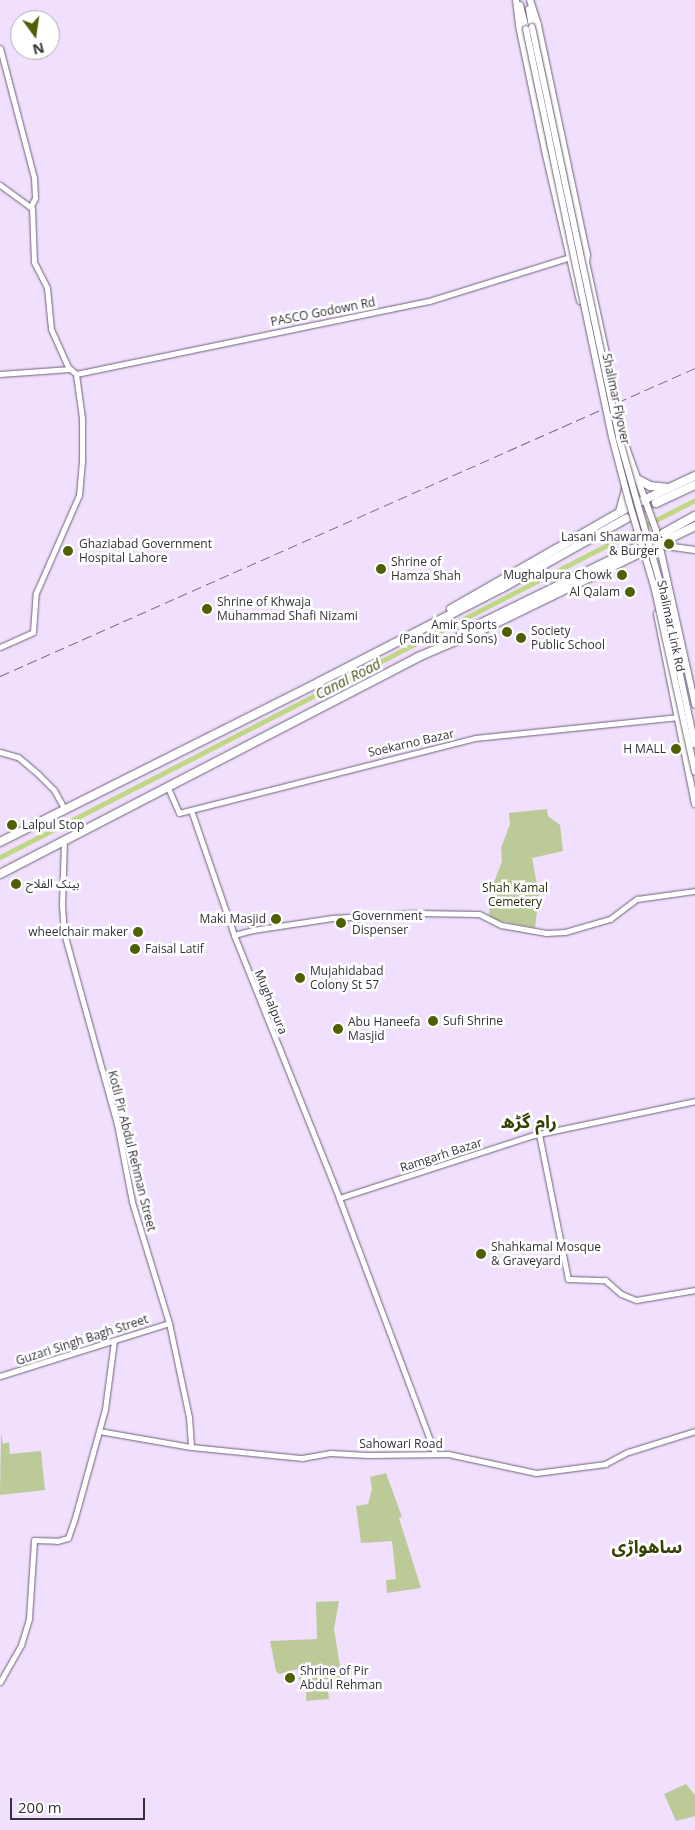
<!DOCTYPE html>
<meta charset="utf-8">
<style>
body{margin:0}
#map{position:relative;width:695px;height:1830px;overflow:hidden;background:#f0e0fd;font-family:"Open Sans","Noto Sans Arabic",sans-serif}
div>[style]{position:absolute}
.green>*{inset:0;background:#bcca98}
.canal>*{height:5px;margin:-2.5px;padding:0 2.5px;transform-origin:2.5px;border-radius:2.5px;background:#c2d786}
.highway-tunnel>*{height:8px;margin-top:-4px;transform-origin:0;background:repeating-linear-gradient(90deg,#cbbdd6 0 8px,transparent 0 12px)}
.roads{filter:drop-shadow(0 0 1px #6e6079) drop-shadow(0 0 1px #6e6079)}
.minor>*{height:5px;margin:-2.5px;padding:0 2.5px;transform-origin:2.5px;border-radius:2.5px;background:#fff}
.major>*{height:6px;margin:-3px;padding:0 3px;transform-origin:3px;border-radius:3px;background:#fff}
.highway>*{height:8px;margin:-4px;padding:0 4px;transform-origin:4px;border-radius:4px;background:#fff}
.rail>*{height:1px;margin-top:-0.5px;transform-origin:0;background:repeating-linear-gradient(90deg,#756b7c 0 10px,transparent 0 15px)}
.bridges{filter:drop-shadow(0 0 1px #6e6079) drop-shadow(0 0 1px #6e6079)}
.major-bridge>*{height:6px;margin:-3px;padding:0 3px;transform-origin:3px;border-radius:3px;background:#fff}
.dots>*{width:14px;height:14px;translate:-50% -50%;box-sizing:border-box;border:2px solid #fff;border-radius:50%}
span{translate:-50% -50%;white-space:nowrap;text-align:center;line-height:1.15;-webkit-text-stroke:5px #fff;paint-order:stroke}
.street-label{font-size:12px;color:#36303b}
.poi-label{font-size:12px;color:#36303b}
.right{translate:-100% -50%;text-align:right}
.left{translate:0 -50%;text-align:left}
.park-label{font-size:12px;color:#282f0d}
.water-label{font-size:14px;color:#4b571e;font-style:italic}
.district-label{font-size:18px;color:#364106;font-weight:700}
.north{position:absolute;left:10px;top:10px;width:50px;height:50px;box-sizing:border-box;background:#fff;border:1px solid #afacb1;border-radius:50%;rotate:166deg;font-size:14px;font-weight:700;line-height:20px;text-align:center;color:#36303b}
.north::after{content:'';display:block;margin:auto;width:18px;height:22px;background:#4f6002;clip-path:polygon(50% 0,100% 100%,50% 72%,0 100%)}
.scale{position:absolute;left:10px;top:1798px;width:135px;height:22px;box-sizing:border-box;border:2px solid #36303b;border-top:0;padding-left:6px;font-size:15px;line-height:18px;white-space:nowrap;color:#36303b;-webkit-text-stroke:4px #fff;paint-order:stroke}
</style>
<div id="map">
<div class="green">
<i style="clip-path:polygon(547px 809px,548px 816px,560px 825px,563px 851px,532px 858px,539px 895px,535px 928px,496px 920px,489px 915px,492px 888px,502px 861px,501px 848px,510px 824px,509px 813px)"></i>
<i style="clip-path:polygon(1px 1433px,3px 1444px,9px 1442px,10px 1454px,41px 1451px,45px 1490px,0 1495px)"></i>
<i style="clip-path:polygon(386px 1473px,402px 1517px,399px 1518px,421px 1588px,387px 1593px,386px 1580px,396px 1579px,392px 1541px,361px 1543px,356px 1506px,368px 1504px,372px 1489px,370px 1477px)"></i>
<i style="clip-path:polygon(339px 1601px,334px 1629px,342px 1678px,327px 1682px,329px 1699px,306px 1701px,307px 1681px,300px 1681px,297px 1669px,279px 1674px,276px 1671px,270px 1641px,317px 1639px,316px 1602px)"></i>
<i style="clip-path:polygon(686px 1784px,695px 1795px,695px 1816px,676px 1821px,664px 1794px)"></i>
</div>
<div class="canal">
<i style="left:0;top:857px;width:781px;rotate:-27.19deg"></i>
</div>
<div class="highway-tunnel">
<i style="left:627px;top:518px;width:33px;rotate:-27deg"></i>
</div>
<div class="roads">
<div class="minor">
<i style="left:0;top:48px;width:134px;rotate:75.3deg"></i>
<i style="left:34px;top:178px;width:20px;rotate:87deg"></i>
<i style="left:35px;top:198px;width:9px;rotate:117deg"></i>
<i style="left:0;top:185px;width:39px;rotate:36deg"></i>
<i style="left:32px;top:208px;width:54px;rotate:87.9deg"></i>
<i style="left:34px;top:262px;width:29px;rotate:63deg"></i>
<i style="left:47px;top:288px;width:41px;rotate:84.4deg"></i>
<i style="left:51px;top:329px;width:42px;rotate:65.9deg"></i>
<i style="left:68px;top:367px;width:11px;rotate:41deg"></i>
<i style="left:0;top:374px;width:70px;rotate:-4.1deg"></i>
<i style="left:76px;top:374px;width:360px;rotate:-11.7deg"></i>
<i style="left:429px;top:301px;width:148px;rotate:-17.3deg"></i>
<i style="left:0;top:647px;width:36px;rotate:-24deg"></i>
<i style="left:33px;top:632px;width:39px;rotate:-86deg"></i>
<i style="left:36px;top:593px;width:107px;rotate:-66.3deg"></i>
<i style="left:79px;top:495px;width:34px;rotate:-85deg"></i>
<i style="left:82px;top:461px;width:43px;rotate:-90deg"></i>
<i style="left:82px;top:418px;width:44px;rotate:-97.8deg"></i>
<i style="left:0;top:752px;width:19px;rotate:16deg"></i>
<i style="left:18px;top:757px;width:26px;rotate:40deg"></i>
<i style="left:38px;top:774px;width:23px;rotate:45deg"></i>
<i style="left:54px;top:790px;width:23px;rotate:61deg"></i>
<i style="left:168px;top:788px;width:27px;rotate:66deg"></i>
<i style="left:179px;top:813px;width:305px;rotate:-14.2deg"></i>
<i style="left:475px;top:738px;width:205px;rotate:-5.9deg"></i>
<i style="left:191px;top:810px;width:132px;rotate:71deg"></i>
<i style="left:234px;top:935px;width:283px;rotate:68.2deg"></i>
<i style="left:339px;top:1198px;width:273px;rotate:69.4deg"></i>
<i style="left:64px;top:841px;width:64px;rotate:91.8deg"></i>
<i style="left:62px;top:905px;width:28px;rotate:86deg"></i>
<i style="left:64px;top:933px;width:198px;rotate:74.5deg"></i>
<i style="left:117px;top:1124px;width:79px;rotate:79.1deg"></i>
<i style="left:132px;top:1202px;width:127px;rotate:73deg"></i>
<i style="left:169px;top:1323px;width:96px;rotate:78deg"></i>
<i style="left:189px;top:1417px;width:30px;rotate:86deg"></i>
<i style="left:234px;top:935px;width:20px;rotate:-15deg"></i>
<i style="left:253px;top:930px;width:80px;rotate:-8.6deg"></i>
<i style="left:332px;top:918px;width:85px;rotate:-3.4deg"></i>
<i style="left:417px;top:913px;width:62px;rotate:0.9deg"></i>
<i style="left:479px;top:914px;width:25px;rotate:27deg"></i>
<i style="left:501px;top:925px;width:46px;rotate:10.1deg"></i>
<i style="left:546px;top:933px;width:19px;rotate:-3deg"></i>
<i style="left:565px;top:932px;width:47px;rotate:-16.1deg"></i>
<i style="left:610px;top:919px;width:34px;rotate:-37deg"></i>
<i style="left:637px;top:899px;width:59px;rotate:-7.9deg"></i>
<i style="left:539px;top:1134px;width:148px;rotate:78.7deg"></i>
<i style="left:568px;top:1279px;width:37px;rotate:2deg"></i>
<i style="left:605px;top:1280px;width:21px;rotate:41deg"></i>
<i style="left:621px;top:1294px;width:16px;rotate:22deg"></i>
<i style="left:636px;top:1300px;width:60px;rotate:-9.6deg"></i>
<i style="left:339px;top:1198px;width:205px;rotate:-17.9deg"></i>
<i style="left:534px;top:1135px;width:165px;rotate:-11.9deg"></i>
<i style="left:0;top:1376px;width:177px;rotate:-17.4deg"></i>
<i style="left:99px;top:1431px;width:93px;rotate:9.9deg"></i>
<i style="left:191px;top:1447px;width:112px;rotate:5.7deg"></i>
<i style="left:302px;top:1458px;width:28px;rotate:-10deg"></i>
<i style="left:330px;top:1453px;width:38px;rotate:3deg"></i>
<i style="left:368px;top:1455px;width:80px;rotate:-0.7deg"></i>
<i style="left:448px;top:1454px;width:90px;rotate:12.2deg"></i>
<i style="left:536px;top:1473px;width:70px;rotate:-7.4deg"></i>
<i style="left:605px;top:1464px;width:26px;rotate:-28deg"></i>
<i style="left:628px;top:1452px;width:70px;rotate:-17.4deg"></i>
<i style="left:0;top:1682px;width:43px;rotate:-60.4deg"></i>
<i style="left:21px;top:1645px;width:28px;rotate:-73deg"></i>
<i style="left:29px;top:1618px;width:78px;rotate:-86.3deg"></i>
<i style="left:34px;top:1540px;width:23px;rotate:2deg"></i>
<i style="left:57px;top:1541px;width:11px;rotate:-15deg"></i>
<i style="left:68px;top:1538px;width:18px;rotate:-71deg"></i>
<i style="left:74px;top:1521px;width:116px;rotate:-74.5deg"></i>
<i style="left:105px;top:1409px;width:69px;rotate:-82.5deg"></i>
</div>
<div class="major">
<i style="left:516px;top:0;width:26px;rotate:83deg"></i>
<i style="left:519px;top:26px;width:132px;rotate:78.2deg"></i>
<i style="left:546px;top:155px;width:150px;rotate:76.9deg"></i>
<i style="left:530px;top:0;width:26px;rotate:72deg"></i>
<i style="left:538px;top:25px;width:235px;rotate:78deg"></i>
<i style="left:587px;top:255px;width:7px;rotate:98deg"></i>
<i style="left:586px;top:262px;width:192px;rotate:77.7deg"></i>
<i style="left:627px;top:450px;width:85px;rotate:70.1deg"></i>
<i style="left:656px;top:530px;width:179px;rotate:77.4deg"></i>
<i style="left:520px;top:5px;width:25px;rotate:76deg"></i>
<i style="left:529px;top:9px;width:18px;rotate:81deg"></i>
<i style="left:659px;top:545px;width:36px;rotate:8deg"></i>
<i style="left:657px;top:614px;width:194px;rotate:78.7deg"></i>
</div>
<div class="highway">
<i style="left:637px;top:479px;width:15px;rotate:28deg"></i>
<i style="left:650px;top:486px;width:18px;rotate:6deg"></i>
<i style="left:656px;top:503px;width:43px;rotate:-24.8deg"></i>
<i style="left:620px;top:512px;width:24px;rotate:-75deg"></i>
<i style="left:664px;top:533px;width:35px;rotate:-29deg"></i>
<i style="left:451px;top:609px;width:207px;rotate:-29.8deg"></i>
<i style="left:631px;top:506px;width:71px;rotate:-25.1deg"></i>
<i style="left:461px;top:633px;width:194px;rotate:-26deg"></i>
<i style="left:0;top:842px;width:357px;rotate:-26.6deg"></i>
<i style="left:319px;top:682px;width:206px;rotate:-27.2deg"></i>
<i style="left:502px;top:588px;width:143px;rotate:-29.2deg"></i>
<i style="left:0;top:874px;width:471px;rotate:-27.4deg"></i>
<i style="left:418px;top:657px;width:74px;rotate:-23.1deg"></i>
<i style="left:486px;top:628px;width:233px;rotate:-26deg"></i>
</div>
</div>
<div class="rail">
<i style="left:0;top:676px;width:760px;rotate:-23.9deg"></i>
</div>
<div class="bridges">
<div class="major-bridge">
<i style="left:532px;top:27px;width:420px;rotate:78deg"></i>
<i style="left:619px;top:438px;width:158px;rotate:74.2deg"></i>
<i style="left:662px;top:590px;width:158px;rotate:78deg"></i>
<i style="left:526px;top:29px;width:417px;rotate:78.1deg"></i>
<i style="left:612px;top:437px;width:67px;rotate:75.3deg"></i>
<i style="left:629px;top:502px;width:92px;rotate:73.5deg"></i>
<i style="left:655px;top:590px;width:186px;rotate:77.6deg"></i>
</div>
</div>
<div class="dots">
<i style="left:669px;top:544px;background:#4f6002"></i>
<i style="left:68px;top:551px;background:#4f6002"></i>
<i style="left:381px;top:569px;background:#4f6002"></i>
<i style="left:622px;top:575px;background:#4f6002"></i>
<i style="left:630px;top:592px;background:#4f6002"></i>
<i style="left:207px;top:609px;background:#4f6002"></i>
<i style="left:507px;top:632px;background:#4f6002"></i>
<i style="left:521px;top:638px;background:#4f6002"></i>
<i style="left:676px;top:749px;background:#4f6002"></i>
<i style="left:12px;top:825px;background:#4f6002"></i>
<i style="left:16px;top:884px;background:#4f6002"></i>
<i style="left:276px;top:919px;background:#4f6002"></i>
<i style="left:341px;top:923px;background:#4f6002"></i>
<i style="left:138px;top:932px;background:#4f6002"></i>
<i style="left:135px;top:949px;background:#4f6002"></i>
<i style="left:300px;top:978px;background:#4f6002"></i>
<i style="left:433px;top:1021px;background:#4f6002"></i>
<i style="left:338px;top:1029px;background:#4f6002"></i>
<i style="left:481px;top:1254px;background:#4f6002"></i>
<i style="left:290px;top:1678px;background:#4f6002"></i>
</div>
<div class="street-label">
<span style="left:323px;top:312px;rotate:-11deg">PASCO Godown Rd</span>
<span style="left:616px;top:399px;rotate:78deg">Shalimar Flyover</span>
<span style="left:671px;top:626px;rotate:78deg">Shalimar Link Rd</span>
<span style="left:411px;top:743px;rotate:-13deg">Soekarno Bazar</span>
<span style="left:271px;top:1002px;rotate:68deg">Mughalpura</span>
<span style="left:132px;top:1151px;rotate:76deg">Kotli Pir Abdul Rehman Street</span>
<span style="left:441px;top:1155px;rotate:-18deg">Ramgarh Bazar</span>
<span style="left:82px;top:1340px;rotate:-18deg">Guzari Singh Bagh Street</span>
<span style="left:401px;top:1444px">Sahowari Road</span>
</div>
<div class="poi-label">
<span class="right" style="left:659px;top:544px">Lasani Shawarma<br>&amp; Burger</span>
<span class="left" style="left:79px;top:551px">Ghaziabad Government<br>Hospital Lahore</span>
<span class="left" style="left:391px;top:569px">Shrine of<br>Hamza Shah</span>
<span class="right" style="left:612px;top:575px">Mughalpura Chowk</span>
<span class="right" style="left:620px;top:592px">Al Qalam</span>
<span class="left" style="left:217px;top:609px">Shrine of Khwaja<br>Muhammad Shafi Nizami</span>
<span class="right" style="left:497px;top:632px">Amir Sports<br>(Pandit and Sons)</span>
<span class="left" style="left:531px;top:638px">Society<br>Public School</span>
<span class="right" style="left:666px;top:749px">H MALL</span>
<span class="left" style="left:22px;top:825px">Lalpul Stop</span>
<span class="left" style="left:26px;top:884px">بینک الفلاح</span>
<span class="left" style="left:352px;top:923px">Government<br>Dispenser</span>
<span class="right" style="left:266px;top:919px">Maki Masjid</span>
<span class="right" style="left:128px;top:932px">wheelchair maker</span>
<span class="left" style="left:145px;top:949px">Faisal Latif</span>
<span class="left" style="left:310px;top:978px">Mujahidabad<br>Colony St 57</span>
<span class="left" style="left:443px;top:1021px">Sufi Shrine</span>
<span class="left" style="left:348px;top:1029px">Abu Haneefa<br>Masjid</span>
<span class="left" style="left:491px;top:1254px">Shahkamal Mosque<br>&amp; Graveyard</span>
<span class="left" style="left:300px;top:1678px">Shrine of Pir<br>Abdul Rehman</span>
</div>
<div class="park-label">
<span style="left:515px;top:895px">Shah Kamal<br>Cemetery</span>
</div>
<div class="water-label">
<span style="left:348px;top:679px;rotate:-27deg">Canal Road</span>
</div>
<div class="district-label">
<span style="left:529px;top:1121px">رام گڑھ</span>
<span style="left:647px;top:1546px">ساھواڑی</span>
</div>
<div class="north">N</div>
<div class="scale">200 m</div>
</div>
